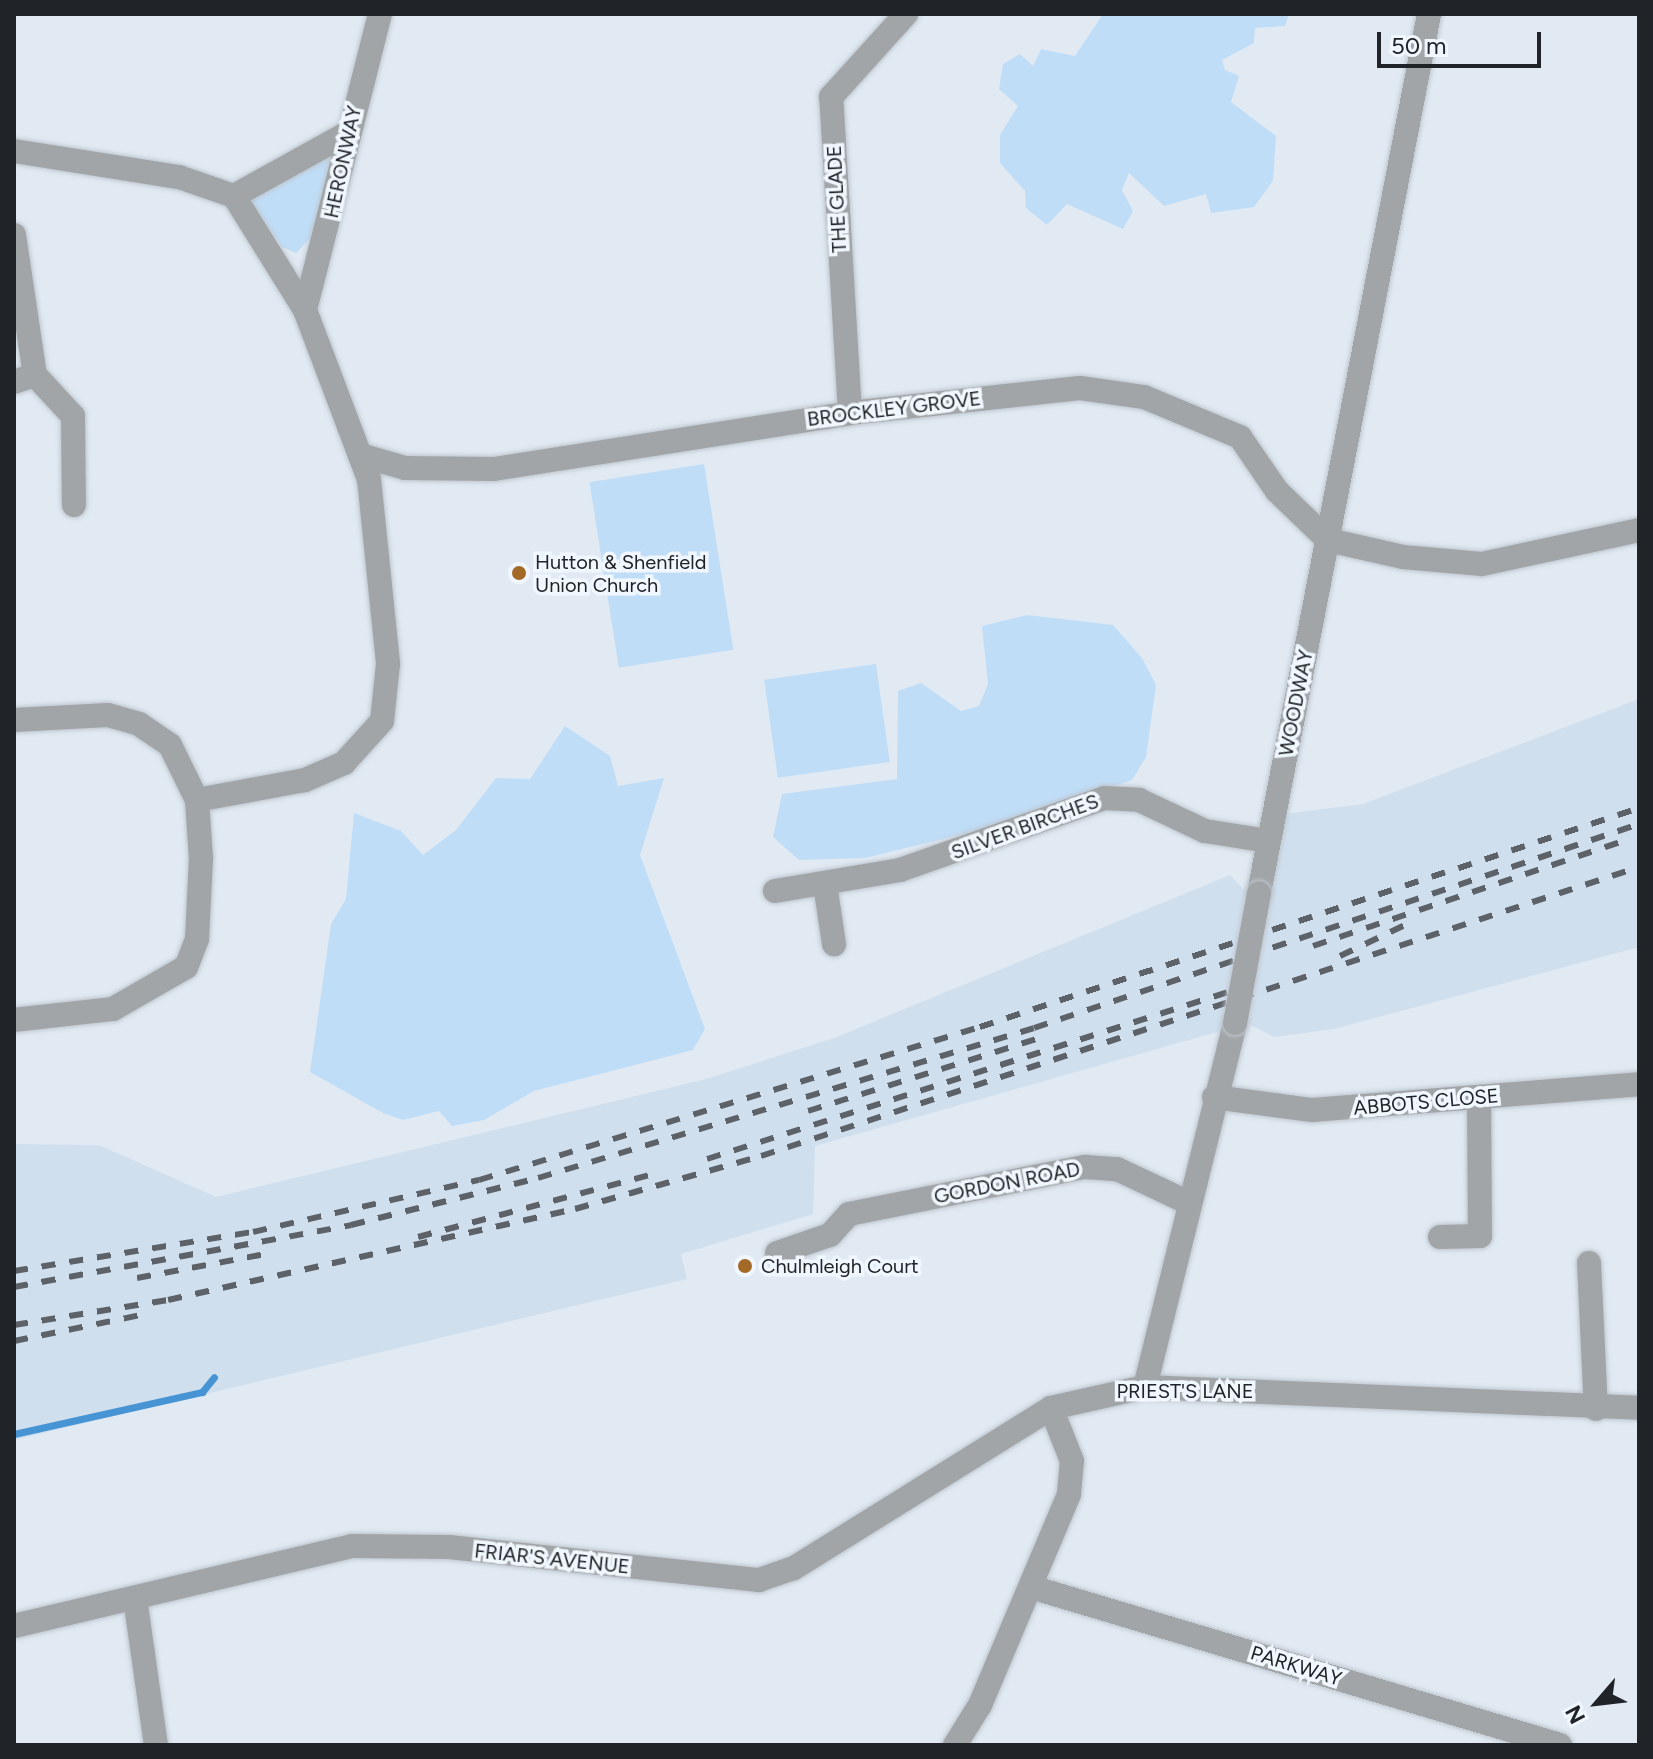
<!DOCTYPE html>
<style>
body{margin:0}
#map{position:relative;width:1653px;height:1759px;overflow:hidden;background:#e1eaf3;font-family:Figtree,sans-serif}
div>[style]{position:absolute}
.built>*{inset:0;background:#d0dfee}
.green>*{inset:0;background:#c0ddf7;transform-origin:0 0}
.stream>*{height:7px;margin:-3.5px;padding:0 3.5px;transform-origin:3.5px;border-radius:3.5px;background:#4694d4}
.roads{filter:drop-shadow(0 0 2px #bec6ce) drop-shadow(0 0 2px #bec6ce)}
.minor>*{height:24px;margin:-12px;padding:0 12px;transform-origin:12px;border-radius:12px;background:#a1a5a8}
.rail>*{height:6px;margin-top:-3px;transform-origin:0;background:repeating-linear-gradient(90deg,#5d6268 0 14px,transparent 0 28px)}
.bridges{filter:drop-shadow(0 0 2px #bec6ce) drop-shadow(0 0 2px #bec6ce)}
.minor-bridge>*{height:24px;margin:-12px;padding:0 12px;transform-origin:12px;border-radius:12px;background:#a1a5a8}
.dots>*{width:22px;height:22px;translate:-50% -50%;box-sizing:border-box;border:4px solid #f0f7fe;border-radius:50%}
span{translate:-50% -50%;white-space:nowrap;text-align:center;line-height:1.15;-webkit-text-stroke:7px #f0f7fe;paint-order:stroke}
.street-label{font-size:20px;color:#202327}
.poi-label{font-size:20px;color:#202327}
.left{translate:0 -50%;text-align:left}
.frame{position:absolute;inset:0;border:16px solid #202327;pointer-events:none}
.north{position:absolute;left:1557px;top:1663px;width:80px;height:80px;-webkit-text-stroke:6px #f0f7fe;paint-order:stroke;rotate:242deg;font-size:22px;font-weight:700;line-height:32px;text-align:center;color:#202327}
.north::after{content:'';display:block;margin:auto;width:28px;height:36px;background:#202327;clip-path:polygon(50% 0,100% 100%,50% 72%,0 100%)}
.scale{position:absolute;left:1377px;top:32px;width:164px;height:36px;box-sizing:border-box;border:4px solid #202327;border-top:0;padding-left:10px;font-size:24px;line-height:28px;white-space:nowrap;color:#202327;-webkit-text-stroke:6px #f0f7fe;paint-order:stroke}
</style>
<div id="map">
<div class="built">
<i style="clip-path:polygon(1639px 699px,1639px 947px,1334px 1029px,1274px 1037px,1243px 1021px,1283px 814px,1363px 804px)"></i>
<i style="clip-path:polygon(1230px 875px,1250px 896px,1224px 1030px,815px 1146px,813px 1214px,681px 1254px,687px 1279px,14px 1440px,14px 1144px,99px 1145px,216px 1197px,706px 1079px,834px 1038px)"></i>
</div>
<div class="green">
<i style="clip-path:polygon(1103px 14px,1289px 14px,1285px 26px,1255px 28px,1254px 43px,1222px 60px,1225px 70px,1239px 76px,1231px 102px,1276px 136px,1273px 181px,1254px 207px,1211px 213px,1206px 194px,1164px 206px,1129px 173px,1122px 190px,1133px 211px,1123px 229px,1067px 204px,1047px 225px,1026px 208px,1025px 191px,1000px 163px,1000px 135px,1018px 106px,999px 89px,1003px 64px,1020px 54px,1033px 66px,1041px 49px,1075px 56px)"></i>
<i style="clip-path:polygon(325px 150px,334px 155px,316px 232px,296px 253px,282px 247px,246px 197px)"></i>
<i style="left:704px;top:464px;width:188px;height:116px;rotate:81deg"></i>
<i style="clip-path:polygon(1027px 615px,1113px 625px,1142px 658px,1156px 685px,1146px 757px,1132px 780px,996px 826px,865px 858px,799px 860px,773px 837px,782px 794px,897px 779px,898px 691px,921px 683px,961px 711px,979px 706px,988px 684px,982px 626px)"></i>
<i style="left:876px;top:664px;width:99px;height:113px;rotate:82deg"></i>
<i style="clip-path:polygon(565px 726px,610px 756px,618px 786px,664px 778px,640px 855px,705px 1029px,693px 1050px,534px 1091px,484px 1120px,452px 1126px,439px 1111px,403px 1120px,383px 1113px,310px 1072px,331px 924px,346px 899px,354px 813px,401px 831px,423px 855px,456px 830px,496px 778px,530px 779px)"></i>
</div>
<div class="stream">
<i style="left:14px;top:1434px;width:193px;rotate:-12.6deg"></i>
<i style="left:202px;top:1392px;width:19px;rotate:-51deg"></i>
</div>
<div class="roads">
<div class="minor">
<i style="left:14px;top:151px;width:167px;rotate:9deg"></i>
<i style="left:179px;top:177px;width:58px;rotate:19.1deg"></i>
<i style="left:234px;top:196px;width:134px;rotate:58.1deg"></i>
<i style="left:305px;top:310px;width:181px;rotate:69.3deg"></i>
<i style="left:369px;top:479px;width:186px;rotate:84.1deg"></i>
<i style="left:388px;top:664px;width:57px;rotate:96deg"></i>
<i style="left:382px;top:721px;width:57px;rotate:132.1deg"></i>
<i style="left:344px;top:763px;width:43px;rotate:156.4deg"></i>
<i style="left:305px;top:780px;width:110px;rotate:169.5deg"></i>
<i style="left:234px;top:196px;width:128px;rotate:-29deg"></i>
<i style="left:14px;top:235px;width:142px;rotate:81.5deg"></i>
<i style="left:35px;top:375px;width:22px;rotate:162deg"></i>
<i style="left:305px;top:310px;width:305px;rotate:-75.8deg"></i>
<i style="left:35px;top:375px;width:56px;rotate:47.2deg"></i>
<i style="left:73px;top:416px;width:89px;rotate:89.4deg"></i>
<i style="left:850px;top:413px;width:317px;rotate:-93.4deg"></i>
<i style="left:831px;top:97px;width:112px;rotate:-47.9deg"></i>
<i style="left:360px;top:455px;width:47px;rotate:16.1deg"></i>
<i style="left:405px;top:468px;width:89px;rotate:0.6deg"></i>
<i style="left:494px;top:469px;width:360px;rotate:-8.9deg"></i>
<i style="left:850px;top:413px;width:231px;rotate:-6.2deg"></i>
<i style="left:1080px;top:388px;width:65px;rotate:8deg"></i>
<i style="left:1144px;top:397px;width:104px;rotate:22.6deg"></i>
<i style="left:1240px;top:437px;width:65px;rotate:55.6deg"></i>
<i style="left:1277px;top:491px;width:71px;rotate:43.9deg"></i>
<i style="left:1328px;top:540px;width:77px;rotate:12.8deg"></i>
<i style="left:1403px;top:557px;width:79px;rotate:5.1deg"></i>
<i style="left:1482px;top:564px;width:161px;rotate:-12.2deg"></i>
<i style="left:14px;top:720px;width:94px;rotate:-3deg"></i>
<i style="left:108px;top:715px;width:32px;rotate:16deg"></i>
<i style="left:139px;top:724px;width:37px;rotate:34deg"></i>
<i style="left:170px;top:745px;width:61px;rotate:63.9deg"></i>
<i style="left:197px;top:800px;width:58px;rotate:86.1deg"></i>
<i style="left:201px;top:858px;width:81px;rotate:92.8deg"></i>
<i style="left:197px;top:939px;width:30px;rotate:111deg"></i>
<i style="left:186px;top:967px;width:84px;rotate:150.1deg"></i>
<i style="left:113px;top:1009px;width:100px;rotate:173.7deg"></i>
<i style="left:825px;top:884px;width:61px;rotate:81.5deg"></i>
<i style="left:775px;top:891px;width:127px;rotate:-9.5deg"></i>
<i style="left:900px;top:870px;width:216px;rotate:-19.4deg"></i>
<i style="left:1104px;top:798px;width:35px;rotate:3deg"></i>
<i style="left:1139px;top:800px;width:73px;rotate:25.2deg"></i>
<i style="left:1205px;top:831px;width:64px;rotate:9deg"></i>
<i style="left:1259px;top:893px;width:895px;rotate:-79.05deg"></i>
<i style="left:1214px;top:1097px;width:99px;rotate:7.6deg"></i>
<i style="left:1312px;top:1110px;width:328px;rotate:-4.5deg"></i>
<i style="left:1440px;top:1237px;width:40px;rotate:-1.4deg"></i>
<i style="left:1480px;top:1236px;width:138px;rotate:-90.4deg"></i>
<i style="left:777px;top:1253px;width:56px;rotate:-18.8deg"></i>
<i style="left:830px;top:1235px;width:28px;rotate:-48deg"></i>
<i style="left:849px;top:1214px;width:241px;rotate:-11.3deg"></i>
<i style="left:1085px;top:1167px;width:32px;rotate:4deg"></i>
<i style="left:1117px;top:1169px;width:77px;rotate:25.2deg"></i>
<i style="left:1589px;top:1263px;width:146px;rotate:87.3deg"></i>
<i style="left:1145px;top:1387px;width:375px;rotate:-76.1deg"></i>
<i style="left:1031px;top:1587px;width:552px;rotate:16.63deg"></i>
<i style="left:135px;top:1598px;width:148px;rotate:81.9deg"></i>
<i style="left:14px;top:1626px;width:348px;rotate:-13.3deg"></i>
<i style="left:353px;top:1546px;width:96px;rotate:0.6deg"></i>
<i style="left:449px;top:1547px;width:312px;rotate:6.1deg"></i>
<i style="left:759px;top:1580px;width:37px;rotate:-19deg"></i>
<i style="left:794px;top:1568px;width:303px;rotate:-31.9deg"></i>
<i style="left:955px;top:1745px;width:47px;rotate:-58deg"></i>
<i style="left:980px;top:1705px;width:229px;rotate:-67.1deg"></i>
<i style="left:1069px;top:1494px;width:33px;rotate:-85deg"></i>
<i style="left:1072px;top:1461px;width:57px;rotate:-111.6deg"></i>
<i style="left:1051px;top:1408px;width:96px;rotate:-12.6deg"></i>
<i style="left:1145px;top:1387px;width:494px;rotate:2.4deg"></i>
</div>
</div>
<div class="rail">
<i style="left:1313px;top:946px;width:324px;rotate:-18.7deg"></i>
<i style="left:1340px;top:956px;width:72px;rotate:-25.5deg"></i>
<i style="left:808px;top:1111px;width:243px;rotate:-17.5deg"></i>
<i style="left:707px;top:1159px;width:564px;rotate:-17.76deg"></i>
<i style="left:418px;top:1237px;width:247px;rotate:-15deg"></i>
<i style="left:14px;top:1271px;width:242px;rotate:-9.3deg"></i>
<i style="left:253px;top:1232px;width:232px;rotate:-13deg"></i>
<i style="left:479px;top:1180px;width:524px;rotate:-16.98deg"></i>
<i style="left:980px;top:1027px;width:694px;rotate:-18.38deg"></i>
<i style="left:137px;top:1278px;width:135px;rotate:-10.6deg"></i>
<i style="left:14px;top:1287px;width:343px;rotate:-10.4deg"></i>
<i style="left:351px;top:1225px;width:193px;rotate:-14.1deg"></i>
<i style="left:538px;top:1178px;width:518px;rotate:-16.83deg"></i>
<i style="left:1034px;top:1028px;width:638px;rotate:-18.63deg"></i>
<i style="left:14px;top:1325px;width:156px;rotate:-9.2deg"></i>
<i style="left:168px;top:1300px;width:417px;rotate:-12.6deg"></i>
<i style="left:575px;top:1209px;width:193px;rotate:-15.9deg"></i>
<i style="left:761px;top:1156px;width:924px;rotate:-18.22deg"></i>
<i style="left:14px;top:1341px;width:130px;rotate:-11.6deg"></i>
</div>
<div class="bridges">
<div class="minor-bridge">
<i style="left:1235px;top:1023px;width:132px;rotate:-79.5deg"></i>
</div>
</div>
<div class="dots">
<i style="left:519px;top:573px;background:#a26927"></i>
<i style="left:745px;top:1266px;background:#a26927"></i>
</div>
<div class="street-label">
<span style="left:343px;top:162px;rotate:-78deg">HERONWAY</span>
<span style="left:837px;top:199px;rotate:-93deg">THE GLADE</span>
<span style="left:894px;top:409px;rotate:-7deg">BROCKLEY GROVE</span>
<span style="left:1296px;top:703px;rotate:-79deg">WOODWAY</span>
<span style="left:1025px;top:827px;rotate:-20deg">SILVER BIRCHES</span>
<span style="left:1426px;top:1102px;rotate:-5deg">ABBOTS CLOSE</span>
<span style="left:1007px;top:1183px;rotate:-11deg">GORDON ROAD</span>
<span style="left:1185px;top:1391px">PRIEST'S LANE</span>
<span style="left:552px;top:1559px;rotate:6deg">FRIAR'S AVENUE</span>
<span style="left:1296px;top:1666px;rotate:17deg">PARKWAY</span>
</div>
<div class="poi-label">
<span class="left" style="left:535px;top:574px">Hutton &amp; Shenfield<br>Union Church</span>
<span class="left" style="left:761px;top:1266px">Chulmleigh Court</span>
</div>
<div class="frame"></div>
<div class="north">N</div>
<div class="scale">50 m</div>
</div>
